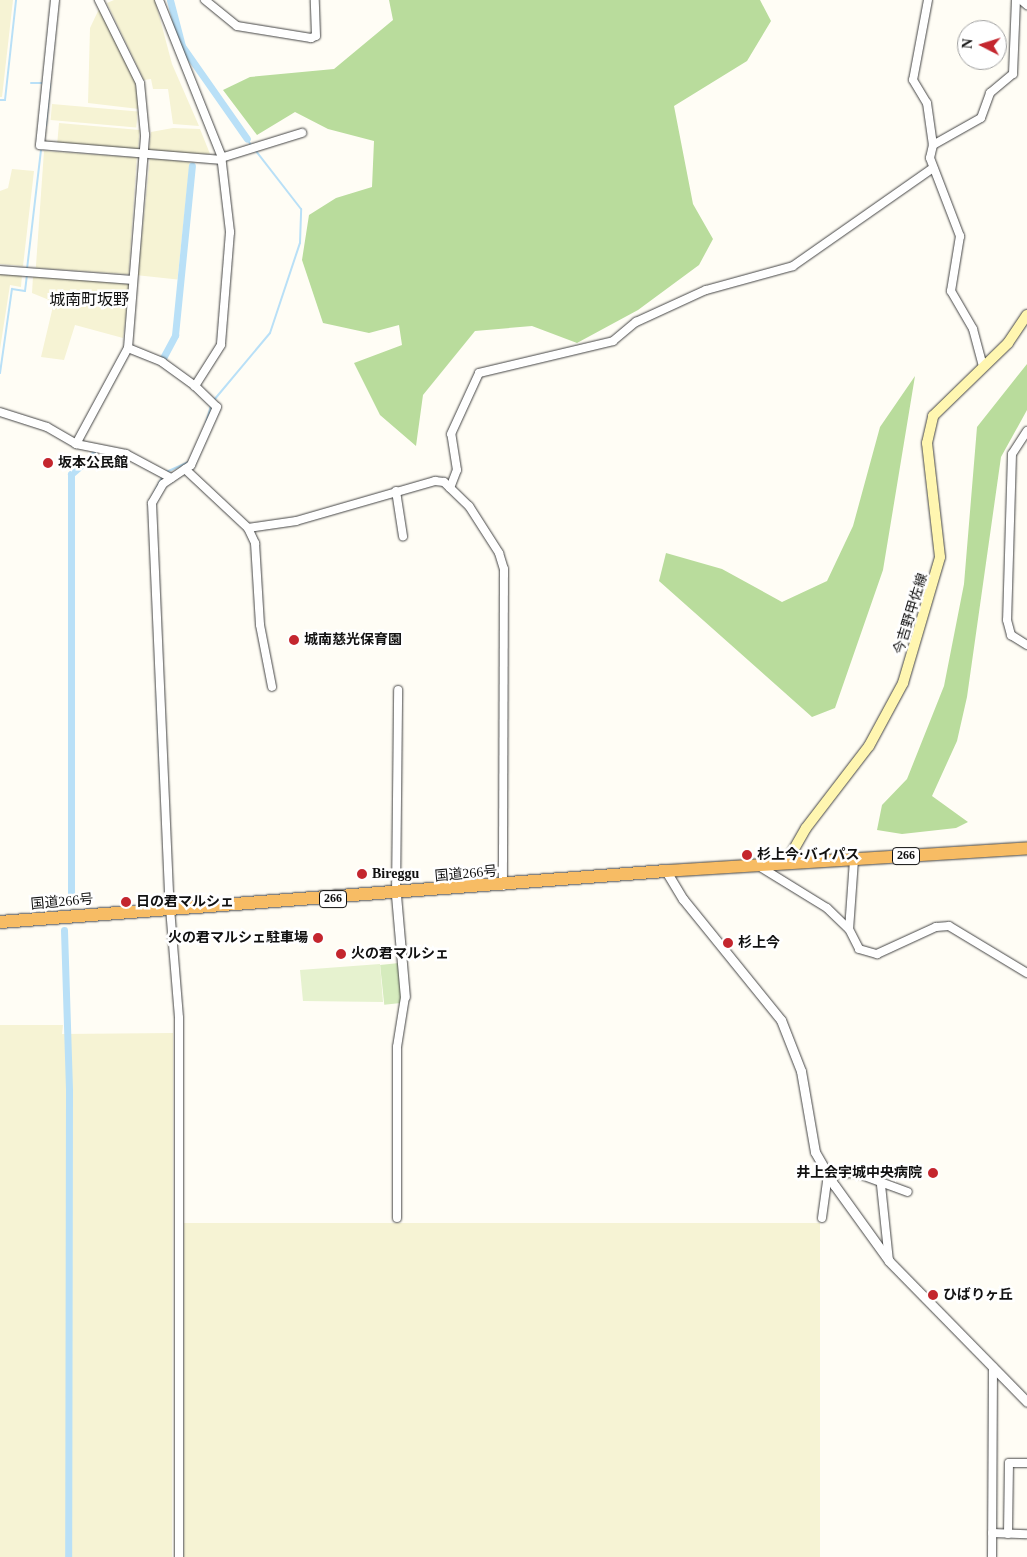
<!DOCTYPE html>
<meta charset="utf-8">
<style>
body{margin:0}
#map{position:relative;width:1027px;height:1557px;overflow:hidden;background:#fffdf5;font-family:"Times New Roman","Noto Sans JP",serif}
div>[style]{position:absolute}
.farmland>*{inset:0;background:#f6f3d4;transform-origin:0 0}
.green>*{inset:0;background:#d5ebbd;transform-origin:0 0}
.forest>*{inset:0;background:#b9dc9c}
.pitch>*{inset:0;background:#e6f2cf}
.stream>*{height:2px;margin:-1px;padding:0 1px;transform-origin:1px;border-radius:1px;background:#b9e0f7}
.canal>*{height:7px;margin:-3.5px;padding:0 3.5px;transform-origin:3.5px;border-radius:3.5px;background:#b9e0f7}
.roads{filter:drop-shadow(0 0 1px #444) drop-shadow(0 0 1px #444)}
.minor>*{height:8px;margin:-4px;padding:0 4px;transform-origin:4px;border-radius:4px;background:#fff}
.tertiary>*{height:9px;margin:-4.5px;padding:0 4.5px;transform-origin:4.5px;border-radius:4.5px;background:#fff}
.secondary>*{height:10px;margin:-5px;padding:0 5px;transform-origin:5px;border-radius:5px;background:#fff6b0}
.trunk>*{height:12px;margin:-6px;padding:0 6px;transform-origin:6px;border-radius:6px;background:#f7bc64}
.dots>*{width:14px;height:14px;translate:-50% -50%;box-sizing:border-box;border:2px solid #fff;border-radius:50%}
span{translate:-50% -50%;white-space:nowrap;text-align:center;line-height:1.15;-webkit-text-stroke:5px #fff;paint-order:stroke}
.shield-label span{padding:1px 4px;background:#fff;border:1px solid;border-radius:4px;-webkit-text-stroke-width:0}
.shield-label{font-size:12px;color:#111;font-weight:700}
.poi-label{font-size:14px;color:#111;font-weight:700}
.left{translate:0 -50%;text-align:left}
.right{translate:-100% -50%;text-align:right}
.street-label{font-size:14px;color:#111}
.quarter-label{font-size:16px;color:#111}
.north{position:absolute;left:957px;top:20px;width:50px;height:50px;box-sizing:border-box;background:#fff;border:1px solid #a0a0a0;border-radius:50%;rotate:275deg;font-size:14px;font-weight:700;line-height:20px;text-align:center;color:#111}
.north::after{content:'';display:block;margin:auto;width:18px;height:22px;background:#c4262e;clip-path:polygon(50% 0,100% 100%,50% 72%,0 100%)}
</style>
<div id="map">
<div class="farmland">
<i style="clip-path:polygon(0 0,13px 0,2px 97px,0 97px)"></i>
<i style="clip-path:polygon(114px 0,155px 0,172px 64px,199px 126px,173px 124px,168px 89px,153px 89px,151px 79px,144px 80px,107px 3px)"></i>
<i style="clip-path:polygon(99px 9px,135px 81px,139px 109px,88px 103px,90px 28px)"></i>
<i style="left:52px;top:104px;width:86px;height:16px;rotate:5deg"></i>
<i style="left:59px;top:123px;width:81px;height:21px;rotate:5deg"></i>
<i style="clip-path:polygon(173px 128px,200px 129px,210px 154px,149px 152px,151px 132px)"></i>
<i style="left:44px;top:151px;width:93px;height:117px;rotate:4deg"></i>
<i style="left:150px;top:158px;width:40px;height:118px;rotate:6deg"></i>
<i style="clip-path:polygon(12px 169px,34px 171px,23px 266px,0 264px,0 191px,8px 188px)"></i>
<i style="clip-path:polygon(0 274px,22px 275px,21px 287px,10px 285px,0 349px)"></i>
<i style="clip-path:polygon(33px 276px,130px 284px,123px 338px,75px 325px,64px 360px,41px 357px,54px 302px,32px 293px)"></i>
<i style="clip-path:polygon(0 1025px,63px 1025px,62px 1034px,173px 1033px,172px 1557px,0 1557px)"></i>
<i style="left:184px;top:1223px;width:636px;height:334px"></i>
</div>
<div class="green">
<i style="left:399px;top:963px;width:40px;height:19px;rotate:84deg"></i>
</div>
<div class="forest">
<i style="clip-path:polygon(389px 0,760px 0,771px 21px,747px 61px,674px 106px,693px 204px,713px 239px,699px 265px,638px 310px,577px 343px,532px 326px,475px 331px,423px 395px,416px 446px,380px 415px,354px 363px,402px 345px,399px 325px,369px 333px,323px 323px,302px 260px,309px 215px,336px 198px,372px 187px,374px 141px,328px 129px,295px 112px,257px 135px,223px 90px,250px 77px,334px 69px,393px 20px)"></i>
<i style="clip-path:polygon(1027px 364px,1027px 410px,1001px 457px,967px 697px,957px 741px,932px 796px,968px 822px,956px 828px,902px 834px,877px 830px,882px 805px,907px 779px,944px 686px,964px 584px,977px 427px)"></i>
<i style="clip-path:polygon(915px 376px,883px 570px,835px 708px,812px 717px,659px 581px,666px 553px,722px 569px,782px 602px,827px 581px,853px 526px,880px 427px)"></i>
</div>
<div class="pitch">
<i style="clip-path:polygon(380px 964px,383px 1002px,303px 1001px,300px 970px)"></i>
</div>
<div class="stream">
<i style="left:31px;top:83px;width:14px"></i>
<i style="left:0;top:100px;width:5px"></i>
<i style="left:5px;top:100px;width:101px;rotate:-83.7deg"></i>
<i style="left:46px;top:125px;width:42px;rotate:-84.6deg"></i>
<i style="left:247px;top:139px;width:7px;rotate:56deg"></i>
<i style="left:27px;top:269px;width:120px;rotate:-83.3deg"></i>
<i style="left:0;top:373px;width:85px;rotate:-81.9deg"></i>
<i style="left:12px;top:289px;width:13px;rotate:9deg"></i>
<i style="left:25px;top:291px;width:17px;rotate:-83deg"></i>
<i style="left:214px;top:400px;width:87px;rotate:-50.1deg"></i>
<i style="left:270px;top:333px;width:95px;rotate:-71.6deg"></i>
<i style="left:300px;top:243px;width:34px;rotate:-88deg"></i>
<i style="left:301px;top:209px;width:73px;rotate:-127.8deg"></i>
<i style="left:206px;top:423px;width:18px;rotate:-74deg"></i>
<i style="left:164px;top:473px;width:27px;rotate:-24deg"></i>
<i style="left:149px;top:503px;width:29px;rotate:-63deg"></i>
<i style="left:157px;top:690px;width:95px;rotate:87.6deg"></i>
</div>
<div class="canal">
<i style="left:170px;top:0;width:48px;rotate:75.4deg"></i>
<i style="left:182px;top:46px;width:113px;rotate:55deg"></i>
<i style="left:163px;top:358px;width:26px;rotate:-62deg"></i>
<i style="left:175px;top:335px;width:170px;rotate:-84.3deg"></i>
<i style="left:71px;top:903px;width:429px;rotate:-90deg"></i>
<i style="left:71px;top:474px;width:30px;rotate:-41deg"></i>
<i style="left:64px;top:930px;width:161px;rotate:88.2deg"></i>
<i style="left:69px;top:1091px;width:466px;rotate:90.1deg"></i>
</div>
<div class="roads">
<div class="minor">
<i style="left:55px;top:0;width:146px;rotate:95.9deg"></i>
<i style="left:40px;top:145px;width:182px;rotate:4.7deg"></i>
<i style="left:159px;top:0;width:167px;rotate:68.2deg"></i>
<i style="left:221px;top:155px;width:78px;rotate:83.3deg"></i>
<i style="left:230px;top:232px;width:113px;rotate:94.6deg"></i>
<i style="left:221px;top:345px;width:49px;rotate:122.4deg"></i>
<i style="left:195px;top:386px;width:30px;rotate:44deg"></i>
<i style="left:217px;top:407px;width:64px;rotate:114.1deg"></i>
<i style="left:191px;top:465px;width:34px;rotate:146deg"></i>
<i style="left:163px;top:484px;width:22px;rotate:120deg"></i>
<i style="left:152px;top:503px;width:405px;rotate:87.5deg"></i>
<i style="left:170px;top:908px;width:110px;rotate:85.3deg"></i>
<i style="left:179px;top:1018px;width:539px;rotate:90deg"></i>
<i style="left:205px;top:0;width:41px;rotate:39.1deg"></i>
<i style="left:237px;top:26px;width:75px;rotate:9.2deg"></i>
<i style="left:311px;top:38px;width:5px;rotate:-22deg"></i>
<i style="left:316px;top:36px;width:36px;rotate:-92deg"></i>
<i style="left:928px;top:0;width:81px;rotate:100.6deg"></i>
<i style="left:913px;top:80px;width:27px;rotate:59deg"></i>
<i style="left:927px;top:103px;width:42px;rotate:81.9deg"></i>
<i style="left:933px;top:145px;width:13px;rotate:103deg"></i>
<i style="left:930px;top:158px;width:84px;rotate:69deg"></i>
<i style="left:960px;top:236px;width:56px;rotate:99.3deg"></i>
<i style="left:951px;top:291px;width:44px;rotate:59.9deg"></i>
<i style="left:973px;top:329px;width:39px;rotate:75deg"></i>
<i style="left:1021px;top:0;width:8px;rotate:40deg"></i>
<i style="left:933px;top:145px;width:55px;rotate:-29.4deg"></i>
<i style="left:981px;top:118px;width:27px;rotate:-70deg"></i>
<i style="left:990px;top:93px;width:30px;rotate:-40deg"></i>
<i style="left:1013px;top:74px;width:74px;rotate:-87.7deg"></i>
<i style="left:221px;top:158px;width:85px;rotate:-17.2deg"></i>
<i style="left:0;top:270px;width:133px;rotate:4.3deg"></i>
<i style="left:128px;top:348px;width:37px;rotate:22deg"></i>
<i style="left:162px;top:362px;width:41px;rotate:36deg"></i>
<i style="left:0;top:412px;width:49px;rotate:17.7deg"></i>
<i style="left:47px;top:427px;width:34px;rotate:30deg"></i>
<i style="left:76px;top:444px;width:51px;rotate:11.3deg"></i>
<i style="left:126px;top:454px;width:51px;rotate:28.1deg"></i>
<i style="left:1027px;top:431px;width:27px;rotate:123deg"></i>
<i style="left:1012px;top:454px;width:166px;rotate:91.7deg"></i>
<i style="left:1007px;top:620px;width:16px;rotate:75deg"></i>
<i style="left:1011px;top:635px;width:19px;rotate:32deg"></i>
<i style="left:76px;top:444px;width:109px;rotate:-61.6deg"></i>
<i style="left:128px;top:348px;width:214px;rotate:-85.4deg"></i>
<i style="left:145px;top:135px;width:52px;rotate:-95.5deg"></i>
<i style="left:140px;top:83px;width:93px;rotate:-116.3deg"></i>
<i style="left:185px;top:469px;width:86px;rotate:43.1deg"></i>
<i style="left:248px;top:528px;width:17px;rotate:65deg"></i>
<i style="left:255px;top:543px;width:82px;rotate:86.5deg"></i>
<i style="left:260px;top:625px;width:63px;rotate:79deg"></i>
<i style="left:450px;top:488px;width:19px;rotate:-69deg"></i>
<i style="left:457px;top:470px;width:36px;rotate:-99deg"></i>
<i style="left:451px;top:434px;width:67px;rotate:-65.3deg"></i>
<i style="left:479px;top:373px;width:138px;rotate:-13.4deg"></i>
<i style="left:613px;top:341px;width:30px;rotate:-40deg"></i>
<i style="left:636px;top:322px;width:77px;rotate:-24.6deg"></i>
<i style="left:706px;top:290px;width:90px;rotate:-15.4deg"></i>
<i style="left:793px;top:266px;width:171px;rotate:-35deg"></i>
<i style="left:396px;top:491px;width:46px;rotate:81.2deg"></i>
<i style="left:248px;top:528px;width:49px;rotate:-8.3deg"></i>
<i style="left:296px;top:521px;width:145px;rotate:-16.1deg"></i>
<i style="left:435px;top:481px;width:9px;rotate:6deg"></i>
<i style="left:444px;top:482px;width:35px;rotate:44deg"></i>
<i style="left:469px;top:506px;width:56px;rotate:57.4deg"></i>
<i style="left:499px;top:553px;width:17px;rotate:73deg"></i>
<i style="left:504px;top:569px;width:317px;rotate:90.2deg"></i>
<i style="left:854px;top:860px;width:69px;rotate:94.1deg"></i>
<i style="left:849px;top:929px;width:22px;rotate:63deg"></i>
<i style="left:859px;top:949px;width:19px;rotate:16deg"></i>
<i style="left:877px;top:954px;width:65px;rotate:-24.6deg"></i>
<i style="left:936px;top:927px;width:13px;rotate:-4deg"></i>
<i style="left:949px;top:926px;width:91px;rotate:31.1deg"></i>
<i style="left:762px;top:868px;width:76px;rotate:31.6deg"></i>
<i style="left:827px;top:908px;width:30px;rotate:44deg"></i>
<i style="left:396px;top:895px;width:205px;rotate:-89.4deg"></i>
<i style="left:881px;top:1185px;width:76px;rotate:84deg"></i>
<i style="left:397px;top:1218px;width:171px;rotate:-90deg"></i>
<i style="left:397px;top:1047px;width:51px;rotate:-80.9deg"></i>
<i style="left:822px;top:1218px;width:44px;rotate:-82.2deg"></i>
<i style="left:828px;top:1174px;width:28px;rotate:-2deg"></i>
<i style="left:856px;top:1173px;width:55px;rotate:20.1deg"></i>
<i style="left:992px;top:1533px;width:35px;rotate:2deg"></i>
<i style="left:1008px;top:1534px;width:71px;rotate:-89.2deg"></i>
<i style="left:1009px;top:1463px;width:18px"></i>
<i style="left:992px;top:1557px;width:190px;rotate:-89.7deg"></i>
</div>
<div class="tertiary">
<i style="left:666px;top:871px;width:33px;rotate:59deg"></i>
<i style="left:683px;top:899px;width:156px;rotate:51deg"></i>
<i style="left:781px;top:1020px;width:55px;rotate:68.6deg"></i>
<i style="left:801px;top:1071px;width:82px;rotate:80.2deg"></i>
<i style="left:815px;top:1152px;width:39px;rotate:60deg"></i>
<i style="left:835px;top:1186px;width:92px;rotate:54.2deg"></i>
<i style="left:889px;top:1261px;width:197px;rotate:45.6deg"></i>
<i style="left:396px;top:895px;width:102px;rotate:85deg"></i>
</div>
<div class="secondary">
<i style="left:786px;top:863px;width:40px;rotate:-60.3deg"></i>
<i style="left:806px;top:828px;width:103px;rotate:-52.5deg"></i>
<i style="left:869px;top:746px;width:72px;rotate:-61.6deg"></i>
<i style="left:903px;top:683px;width:131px;rotate:-73.6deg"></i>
<i style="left:940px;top:557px;width:115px;rotate:-96.5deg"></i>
<i style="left:927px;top:443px;width:28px;rotate:-77deg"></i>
<i style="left:933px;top:416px;width:105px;rotate:-44.2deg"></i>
<i style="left:1008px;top:343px;width:34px;rotate:-56deg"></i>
</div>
<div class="trunk">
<i style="left:0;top:922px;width:668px;rotate:-4.38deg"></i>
<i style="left:666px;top:871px;width:362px;rotate:-3.6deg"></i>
</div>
</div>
<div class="dots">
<i style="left:48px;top:463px;background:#c4262e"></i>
<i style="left:294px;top:640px;background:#c4262e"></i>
<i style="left:747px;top:855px;background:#c4262e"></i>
<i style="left:362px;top:874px;background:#c4262e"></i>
<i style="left:126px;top:902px;background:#c4262e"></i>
<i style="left:318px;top:938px;background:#c4262e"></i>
<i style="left:728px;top:943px;background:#c4262e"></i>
<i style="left:341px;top:954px;background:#c4262e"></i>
<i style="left:933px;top:1173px;background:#c4262e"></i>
<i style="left:933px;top:1295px;background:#c4262e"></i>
</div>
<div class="shield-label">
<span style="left:906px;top:856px">266</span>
<span style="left:333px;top:899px">266</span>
</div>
<div class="poi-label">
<span class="left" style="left:58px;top:463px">坂本公民館</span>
<span class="left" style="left:304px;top:640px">城南慈光保育園</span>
<span class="left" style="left:757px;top:855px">杉上今·バイパス</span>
<span class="left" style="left:372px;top:874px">Bireggu</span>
<span class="left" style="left:136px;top:902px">日の君マルシェ</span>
<span class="right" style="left:308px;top:938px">火の君マルシェ駐車場</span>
<span class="left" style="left:738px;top:943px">杉上今</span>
<span class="left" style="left:351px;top:954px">火の君マルシェ</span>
<span class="right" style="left:922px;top:1173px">井上会宇城中央病院</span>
<span class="left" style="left:943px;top:1295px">ひばりヶ丘</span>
</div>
<div class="street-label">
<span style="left:911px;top:614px;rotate:-73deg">今吉野甲佐線</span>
<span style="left:466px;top:874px;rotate:-5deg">国道266号</span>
<span style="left:62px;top:902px;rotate:-5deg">国道266号</span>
</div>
<div class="quarter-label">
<span style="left:89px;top:300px">城南町坂野</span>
</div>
<div class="north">N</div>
</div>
